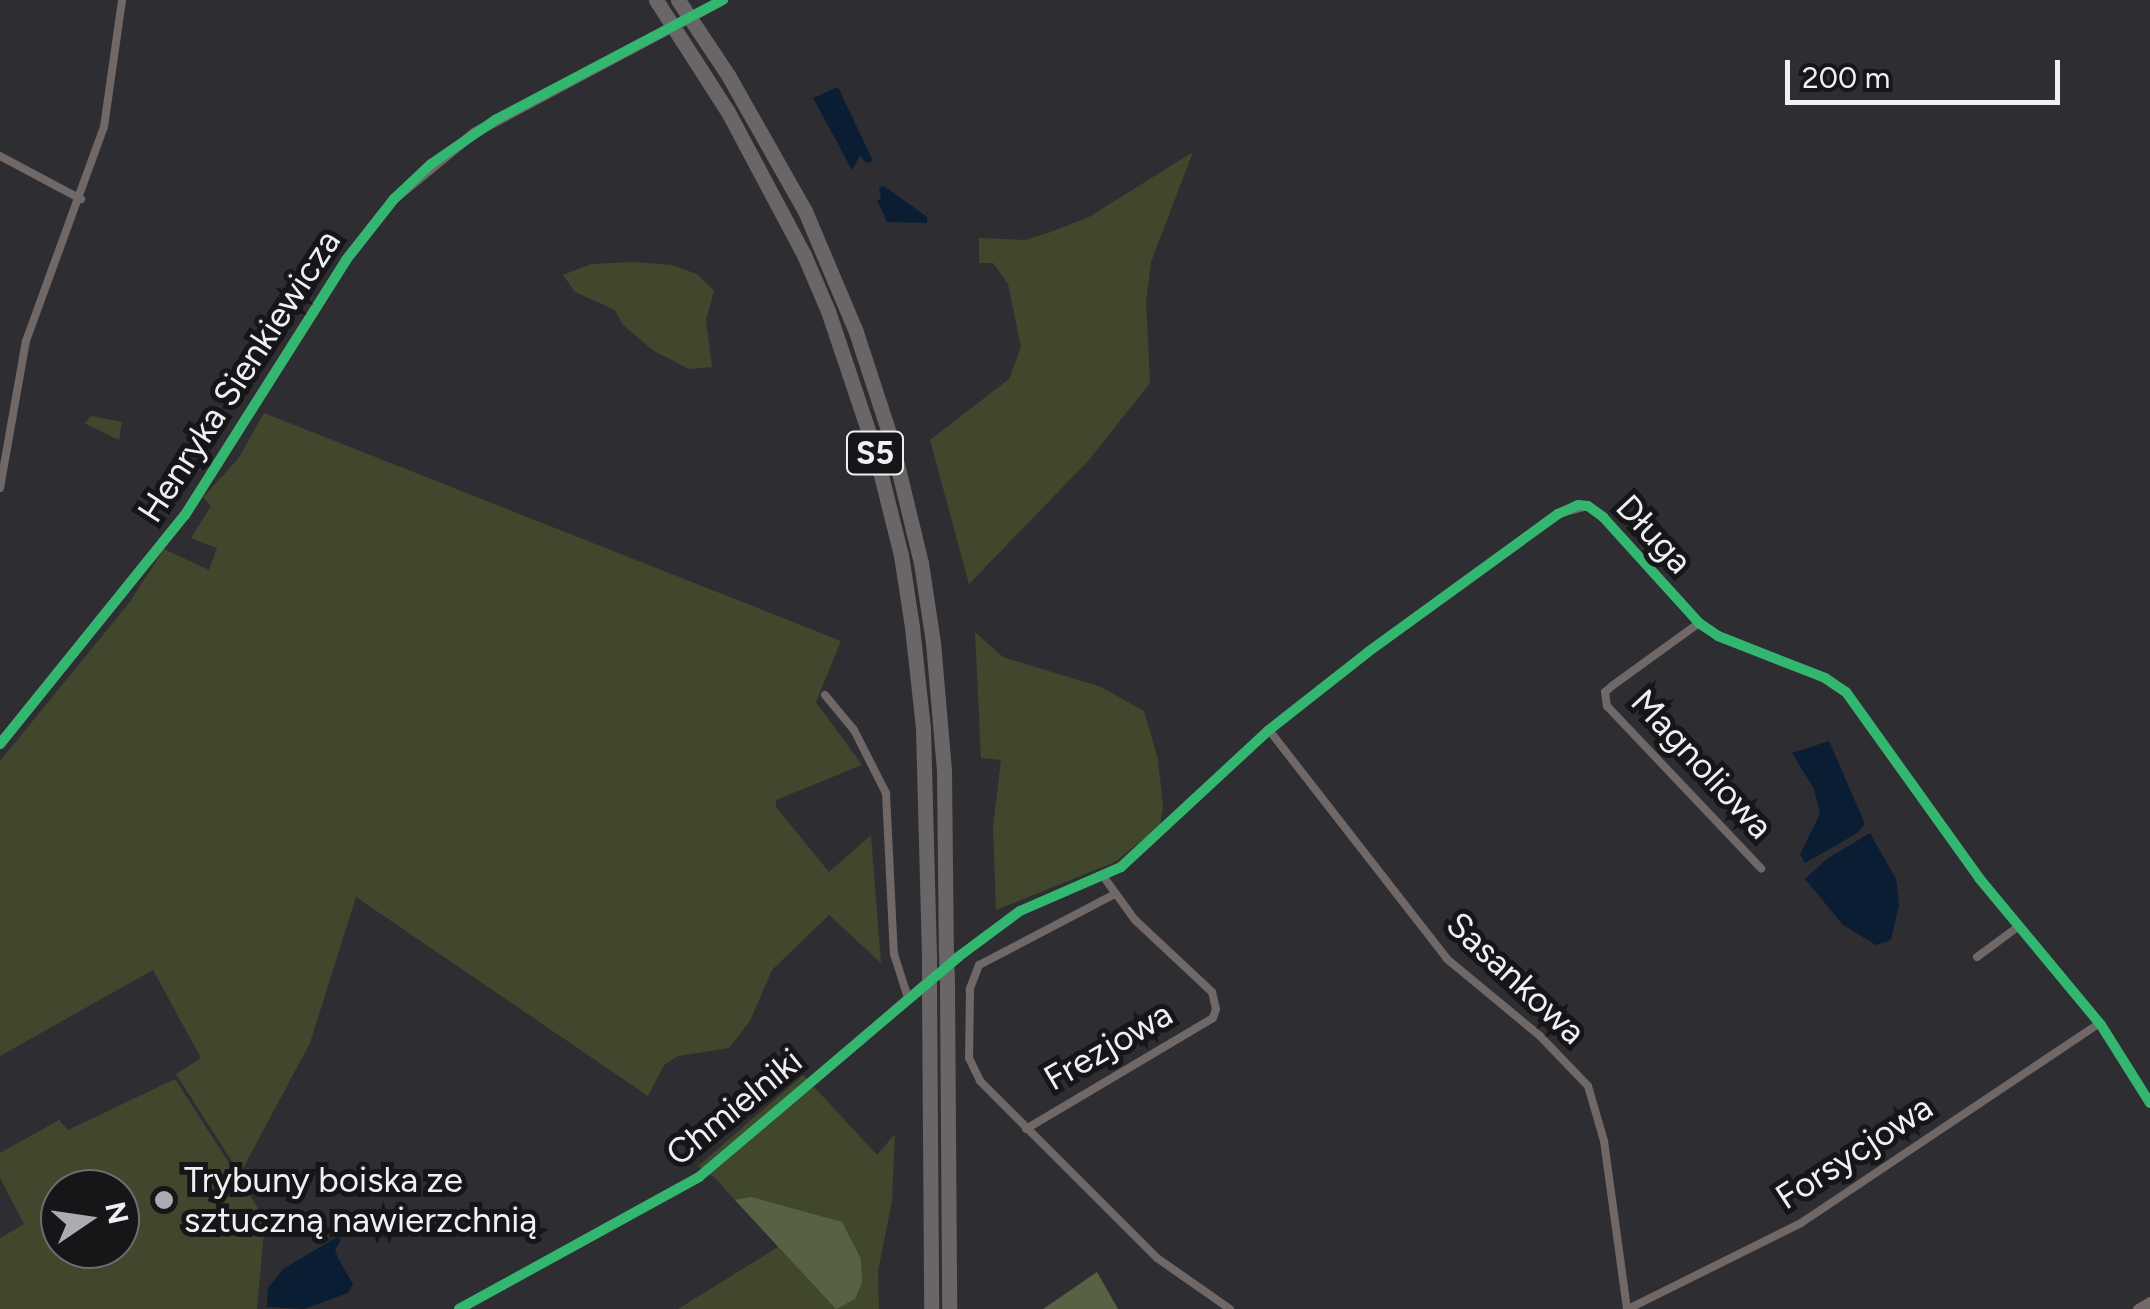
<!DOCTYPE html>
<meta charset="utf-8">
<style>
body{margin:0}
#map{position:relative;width:2150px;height:1309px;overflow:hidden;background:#2e2e32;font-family:Figtree,sans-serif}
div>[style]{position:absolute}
.green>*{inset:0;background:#40472c}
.forest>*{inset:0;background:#596144}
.water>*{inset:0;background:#0b1d33}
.minor>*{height:8px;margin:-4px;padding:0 4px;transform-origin:4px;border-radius:4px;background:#706767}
.tertiary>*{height:10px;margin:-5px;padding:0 5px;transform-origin:5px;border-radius:5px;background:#706767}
.secondary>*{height:11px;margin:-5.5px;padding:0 5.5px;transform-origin:5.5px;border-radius:5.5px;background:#746a69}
.motorway>*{height:15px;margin:-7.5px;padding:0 7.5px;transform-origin:7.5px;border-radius:7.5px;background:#6a6566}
.tertiary-bridge>*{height:10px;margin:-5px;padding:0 5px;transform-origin:5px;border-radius:5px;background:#706767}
.motorway-bridge>*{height:15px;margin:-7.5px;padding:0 7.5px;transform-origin:7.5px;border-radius:7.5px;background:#6a6566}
.cycleway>*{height:10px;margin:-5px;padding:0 5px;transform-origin:5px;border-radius:5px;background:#33b770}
.dots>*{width:28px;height:28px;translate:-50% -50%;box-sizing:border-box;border:5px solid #161618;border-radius:50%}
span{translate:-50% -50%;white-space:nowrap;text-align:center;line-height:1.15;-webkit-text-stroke:10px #161618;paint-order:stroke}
.shield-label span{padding:2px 8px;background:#161618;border:2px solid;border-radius:8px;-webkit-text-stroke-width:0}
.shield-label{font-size:32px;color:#f0f0f4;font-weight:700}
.street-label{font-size:35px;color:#f0f0f4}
.poi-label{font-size:35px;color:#f0f0f4}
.left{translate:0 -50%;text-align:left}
.north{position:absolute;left:40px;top:1169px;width:100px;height:100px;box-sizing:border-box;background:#161618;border:2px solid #6d6d70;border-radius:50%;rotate:77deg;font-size:28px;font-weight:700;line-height:40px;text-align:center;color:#f0f0f4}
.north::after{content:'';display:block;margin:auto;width:35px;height:45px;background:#acacb0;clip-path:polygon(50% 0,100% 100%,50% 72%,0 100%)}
.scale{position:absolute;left:1785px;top:60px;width:275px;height:45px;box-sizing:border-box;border:5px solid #f0f0f4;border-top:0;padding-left:12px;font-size:30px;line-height:35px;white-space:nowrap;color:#f0f0f4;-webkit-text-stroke:8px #161618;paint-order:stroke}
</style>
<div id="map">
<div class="green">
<i style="clip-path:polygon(1193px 152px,1151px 262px,1146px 302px,1150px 383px,1088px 461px,969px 584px,930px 440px,1009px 379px,1021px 347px,1008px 284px,993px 263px,979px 263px,979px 238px,1025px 240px,1048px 233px,1089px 217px)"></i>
<i style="clip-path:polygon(634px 262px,671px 265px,697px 274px,714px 291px,706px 320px,712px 367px,689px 369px,654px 351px,622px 324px,615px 310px,575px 292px,563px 275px,591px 264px)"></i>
<i style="clip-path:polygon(264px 413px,841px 641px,816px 702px,862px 765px,776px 800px,776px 807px,829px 872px,871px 835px,881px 963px,829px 915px,772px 970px,750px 1021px,729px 1048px,678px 1056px,664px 1065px,648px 1096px,356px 897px,310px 1043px,240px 1174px,176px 1074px,201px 1058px,153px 970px,0 1056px,0 761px,129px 603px,164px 549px,209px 570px,217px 548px,191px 538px,211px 506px,203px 497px,238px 459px)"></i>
<i style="clip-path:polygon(92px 416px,122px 422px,119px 440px,84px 423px)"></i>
<i style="clip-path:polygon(975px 632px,1003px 657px,1101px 687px,1144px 711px,1158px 759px,1163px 806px,1160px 826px,1115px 862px,996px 910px,993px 827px,1001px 760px,981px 758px)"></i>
<i style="clip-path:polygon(803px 1075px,877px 1155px,895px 1134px,892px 1201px,878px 1271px,879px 1309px,678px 1309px,778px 1247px,714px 1177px,698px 1166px)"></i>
<i style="clip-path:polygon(evenodd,175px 1079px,265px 1219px,257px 1309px,0 1309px,0 1238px,24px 1224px,0 1178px,0 1153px,59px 1120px,68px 1130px,175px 1079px,60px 1189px,120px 1189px,120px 1249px,60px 1249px,60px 1189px)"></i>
</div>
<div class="forest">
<i style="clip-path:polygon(751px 1197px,842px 1222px,861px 1259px,862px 1283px,855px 1299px,836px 1309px,735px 1200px)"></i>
<i style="clip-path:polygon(1097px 1272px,1118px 1309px,1043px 1309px)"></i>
</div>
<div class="water">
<i style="clip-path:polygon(838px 87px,873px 161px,866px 163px,860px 155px,852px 170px,813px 98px)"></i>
<i style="clip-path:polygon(884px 186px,927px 217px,927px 223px,887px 222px,877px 200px,881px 199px,879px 188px)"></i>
<i style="clip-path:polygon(1829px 741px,1865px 824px,1856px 834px,1805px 863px,1800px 854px,1820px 814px,1814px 789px,1792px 753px)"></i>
<i style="clip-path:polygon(1870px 833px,1896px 879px,1899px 905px,1891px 940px,1876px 945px,1843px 925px,1805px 879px,1828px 858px)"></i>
<i style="clip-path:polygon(337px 1237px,341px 1240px,335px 1250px,338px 1258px,353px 1284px,348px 1293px,304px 1309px,267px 1307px,268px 1288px,283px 1269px)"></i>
</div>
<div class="minor">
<i style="left:0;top:156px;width:92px;rotate:28deg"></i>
<i style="left:0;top:488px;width:149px;rotate:-80deg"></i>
<i style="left:26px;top:341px;width:228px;rotate:-70deg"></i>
<i style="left:104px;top:127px;width:128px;rotate:-81.9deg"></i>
<i style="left:1699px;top:623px;width:107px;rotate:144.1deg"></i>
<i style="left:1612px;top:686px;width:9px;rotate:139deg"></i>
<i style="left:1605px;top:692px;width:14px;rotate:82deg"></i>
<i style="left:1607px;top:706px;width:224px;rotate:46.5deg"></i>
<i style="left:825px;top:695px;width:45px;rotate:50.4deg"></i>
<i style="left:854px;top:730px;width:71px;rotate:63.1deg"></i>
<i style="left:886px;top:793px;width:161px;rotate:87.2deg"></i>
<i style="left:894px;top:954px;width:46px;rotate:72.3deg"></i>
<i style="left:1269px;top:730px;width:290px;rotate:52.1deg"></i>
<i style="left:1447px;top:959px;width:121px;rotate:39.6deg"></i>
<i style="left:1540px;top:1036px;width:69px;rotate:46.2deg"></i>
<i style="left:1588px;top:1086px;width:57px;rotate:73.8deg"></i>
<i style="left:1604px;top:1141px;width:170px;rotate:82.2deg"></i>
<i style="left:1113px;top:895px;width:151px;rotate:152.4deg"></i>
<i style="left:979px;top:965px;width:26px;rotate:111deg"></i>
<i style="left:970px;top:989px;width:69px;rotate:90.8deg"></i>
<i style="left:969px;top:1058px;width:25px;rotate:64deg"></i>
<i style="left:980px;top:1081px;width:250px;rotate:45deg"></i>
<i style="left:1157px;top:1258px;width:89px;rotate:34.9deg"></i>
<i style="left:1977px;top:957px;width:52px;rotate:-36.4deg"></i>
<i style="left:947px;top:966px;width:91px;rotate:-37deg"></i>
<i style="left:1020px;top:911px;width:110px;rotate:-23.5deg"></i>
<i style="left:1121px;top:867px;width:202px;rotate:-42.8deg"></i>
<i style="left:1269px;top:730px;width:126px;rotate:-38.2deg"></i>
<i style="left:1368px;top:652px;width:235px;rotate:-36deg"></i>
<i style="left:1558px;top:514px;width:31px;rotate:-15deg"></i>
<i style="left:1588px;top:506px;width:19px;rotate:36deg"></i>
<i style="left:1603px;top:517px;width:143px;rotate:47.8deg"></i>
<i style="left:1699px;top:623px;width:23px;rotate:34deg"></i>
<i style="left:1718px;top:636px;width:115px;rotate:21.4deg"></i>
<i style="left:1825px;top:678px;width:25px;rotate:34deg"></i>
<i style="left:1846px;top:692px;width:229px;rotate:54.4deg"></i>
<i style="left:1979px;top:878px;width:191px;rotate:50.3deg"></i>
<i style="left:2101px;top:1025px;width:92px;rotate:57.9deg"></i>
<i style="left:1026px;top:1129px;width:217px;rotate:-30.7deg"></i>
<i style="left:1213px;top:1018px;width:9px;rotate:-72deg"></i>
<i style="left:1216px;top:1009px;width:17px;rotate:-103deg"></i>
<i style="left:1212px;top:992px;width:105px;rotate:-136.9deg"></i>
<i style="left:1135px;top:920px;width:54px;rotate:-126deg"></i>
<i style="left:459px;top:1309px;width:274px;rotate:-28.8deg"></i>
<i style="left:699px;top:1177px;width:301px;rotate:-40.6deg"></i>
<i style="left:1628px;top:1309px;width:193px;rotate:-26.4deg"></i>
<i style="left:1801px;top:1223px;width:360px;rotate:-33.8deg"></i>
</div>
<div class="tertiary">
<i style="left:0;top:744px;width:294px;rotate:-51.1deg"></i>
<i style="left:185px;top:515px;width:302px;rotate:-57.7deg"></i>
<i style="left:346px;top:260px;width:78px;rotate:-51.8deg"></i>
<i style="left:394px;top:199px;width:104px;rotate:-39.5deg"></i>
<i style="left:474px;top:133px;width:200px;rotate:-28.1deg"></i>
</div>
<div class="secondary">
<i style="left:2138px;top:1309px;width:14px;rotate:-30deg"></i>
</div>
<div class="motorway">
<i style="left:656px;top:0;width:133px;rotate:57.3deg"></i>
<i style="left:728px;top:112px;width:162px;rotate:62deg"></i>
<i style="left:804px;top:255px;width:61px;rotate:66.8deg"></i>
<i style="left:828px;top:311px;width:148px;rotate:71.4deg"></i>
<i style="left:875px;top:451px;width:107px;rotate:76deg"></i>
<i style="left:901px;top:555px;width:73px;rotate:81.3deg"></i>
<i style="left:912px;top:627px;width:102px;rotate:83.8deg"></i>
<i style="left:923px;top:728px;width:226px;rotate:88.5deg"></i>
<i style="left:678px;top:0;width:90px;rotate:56.3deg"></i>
<i style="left:728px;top:75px;width:156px;rotate:60.5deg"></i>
<i style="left:805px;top:211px;width:131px;rotate:67.1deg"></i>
<i style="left:856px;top:332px;width:113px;rotate:71.9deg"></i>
<i style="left:891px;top:439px;width:128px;rotate:76.4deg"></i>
<i style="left:921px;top:563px;width:80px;rotate:81.4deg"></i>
<i style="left:933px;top:642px;width:129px;rotate:85.1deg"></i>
<i style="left:944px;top:771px;width:182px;rotate:89.4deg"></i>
<i style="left:947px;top:988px;width:321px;rotate:89.6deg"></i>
<i style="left:929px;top:992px;width:317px;rotate:89.6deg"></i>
</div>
<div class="tertiary-bridge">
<i style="left:650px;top:39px;width:81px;rotate:-28.2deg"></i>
</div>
<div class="motorway-bridge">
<i style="left:946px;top:953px;width:35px;rotate:88deg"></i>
<i style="left:929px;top:954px;width:38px;rotate:90deg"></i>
</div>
<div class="cycleway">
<i style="left:0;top:744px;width:294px;rotate:-51.1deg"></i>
<i style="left:185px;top:515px;width:302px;rotate:-57.7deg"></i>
<i style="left:346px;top:260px;width:78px;rotate:-51.8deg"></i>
<i style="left:394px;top:199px;width:51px;rotate:-43.4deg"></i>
<i style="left:431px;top:164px;width:78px;rotate:-34.5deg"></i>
<i style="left:495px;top:120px;width:258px;rotate:-27.8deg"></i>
<i style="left:459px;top:1309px;width:274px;rotate:-28.8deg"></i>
<i style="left:699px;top:1177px;width:340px;rotate:-40.3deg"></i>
<i style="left:958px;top:957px;width:77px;rotate:-36.6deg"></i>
<i style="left:1020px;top:911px;width:110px;rotate:-23.5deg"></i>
<i style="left:1121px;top:867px;width:202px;rotate:-42.8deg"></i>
<i style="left:1269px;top:730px;width:126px;rotate:-38.2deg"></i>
<i style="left:1368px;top:652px;width:235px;rotate:-36deg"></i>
<i style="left:1558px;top:514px;width:22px;rotate:-24deg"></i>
<i style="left:1578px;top:505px;width:10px;rotate:6deg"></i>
<i style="left:1588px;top:506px;width:19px;rotate:36deg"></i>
<i style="left:1603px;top:517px;width:143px;rotate:47.8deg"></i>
<i style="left:1699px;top:623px;width:23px;rotate:34deg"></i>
<i style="left:1718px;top:636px;width:115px;rotate:21.4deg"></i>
<i style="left:1825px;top:678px;width:25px;rotate:34deg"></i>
<i style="left:1846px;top:692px;width:229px;rotate:54.4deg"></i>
<i style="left:1979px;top:878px;width:191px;rotate:50.3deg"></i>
<i style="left:2101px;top:1025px;width:92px;rotate:57.9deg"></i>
</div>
<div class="dots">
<i style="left:164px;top:1200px;background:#acacb0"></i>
</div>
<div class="shield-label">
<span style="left:875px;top:453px">S5</span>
</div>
<div class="street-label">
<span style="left:239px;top:376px;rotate:-57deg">Henryka Sienkiewicza</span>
<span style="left:1654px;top:534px;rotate:47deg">Długa</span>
<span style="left:1702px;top:764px;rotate:47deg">Magnoliowa</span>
<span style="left:1516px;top:978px;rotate:43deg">Sasankowa</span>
<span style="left:1108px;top:1046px;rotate:-30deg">Frezjowa</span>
<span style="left:734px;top:1107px;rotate:-39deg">Chmielniki</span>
<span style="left:1854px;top:1152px;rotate:-33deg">Forsycjowa</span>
</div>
<div class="poi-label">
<span class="left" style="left:184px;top:1200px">Trybuny boiska ze<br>sztuczną nawierzchnią</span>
</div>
<div class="north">N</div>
<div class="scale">200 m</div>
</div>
